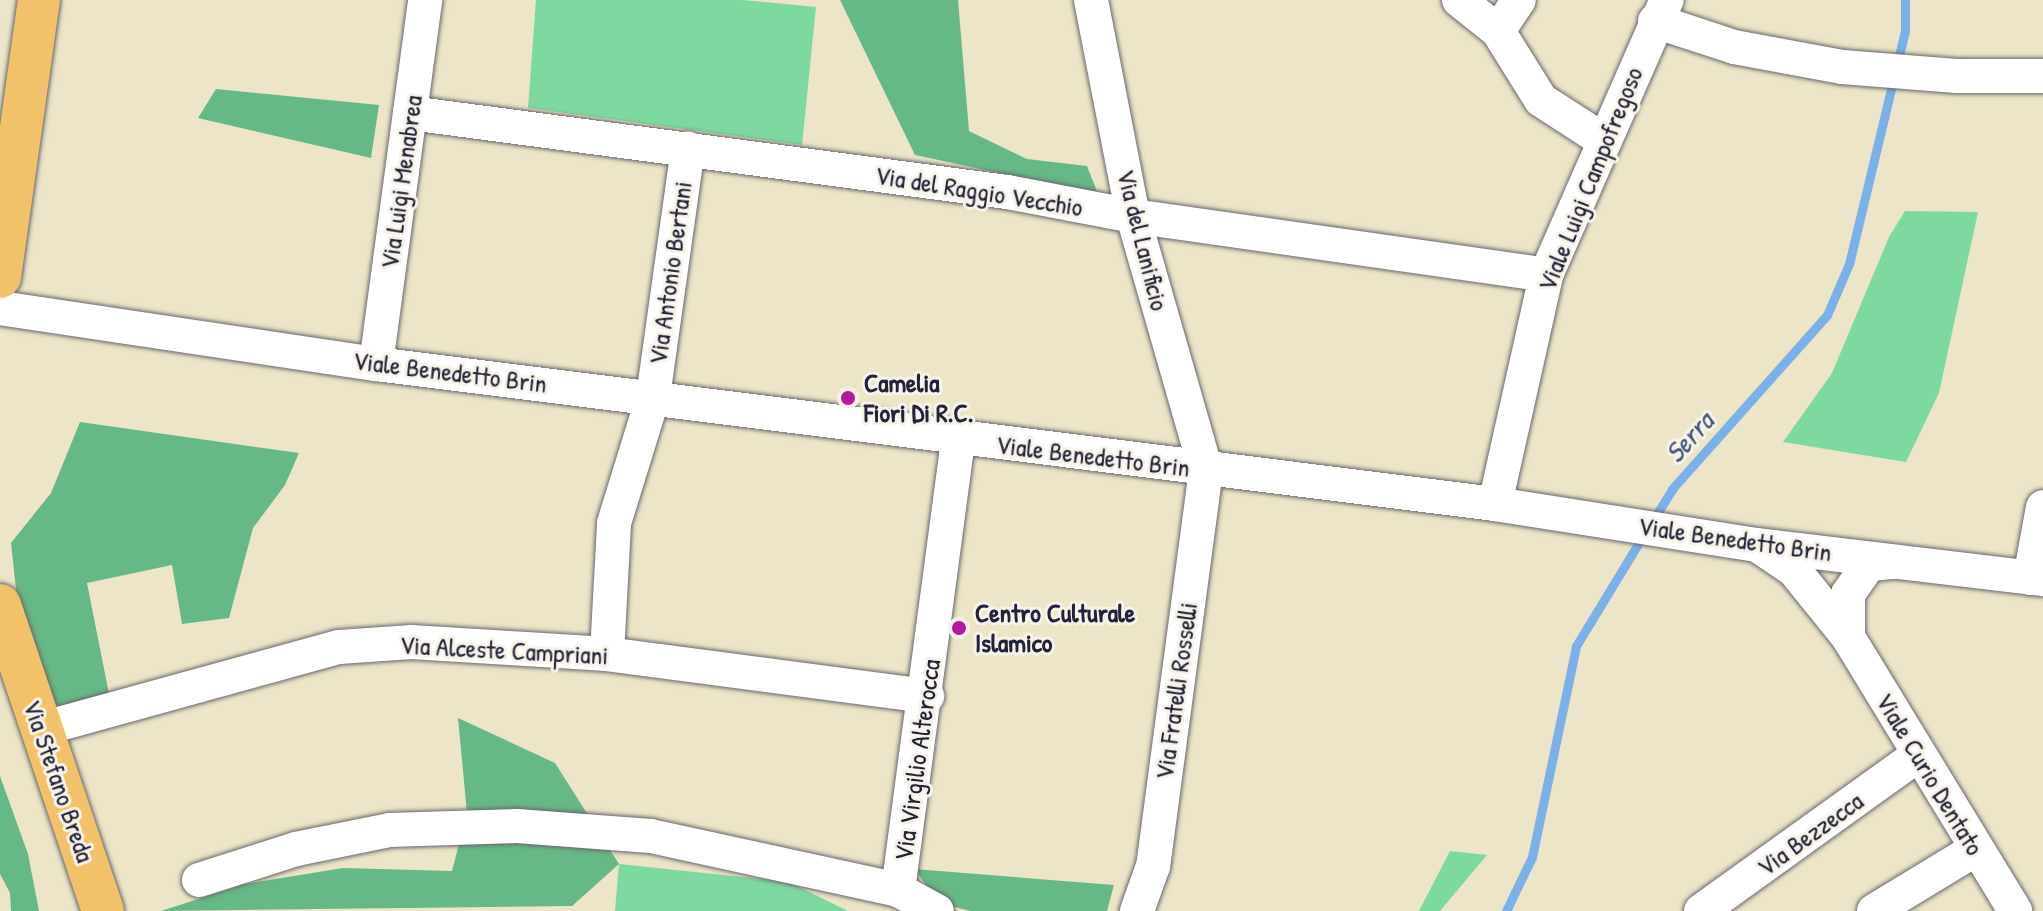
<!DOCTYPE html>
<style>
body{margin:0}
#map{position:relative;width:2043px;height:911px;overflow:hidden;background:#ece5c8;font-family:"Patrick Hand",sans-serif}
div>[style]{position:absolute}
.green>*{inset:0;background:#7ed9a0}
.forest>*{inset:0;background:#66b986}
.stream>*{height:9px;margin:-4.5px;padding:0 4.5px;transform-origin:4.5px;border-radius:4.5px;background:#7cb0e9}
.roads{filter:drop-shadow(0 0 2px #69666c) drop-shadow(0 0 2px #69666c)}
.minor>*{height:34px;margin:-17px;padding:0 17px;transform-origin:17px;border-radius:17px;background:#fff}
.major>*{height:42px;margin:-21px;padding:0 21px;transform-origin:21px;border-radius:21px;background:#f2c26a}
.dots>*{width:22px;height:22px;translate:-50% -50%;box-sizing:border-box;border:4px solid #f7f3e8;border-radius:50%}
span{translate:-50% -50%;white-space:nowrap;text-align:center;line-height:1.15;-webkit-text-stroke:6px #f7f3e8;paint-order:stroke}
.street-label{font-size:26px;color:#22223b}
.poi-label{font-size:26px;color:#22223b;font-weight:700}
.left{translate:0 -50%;text-align:left}
.water-label{font-size:28px;color:#425478;font-style:italic}
</style>
<div id="map">
<div class="green">
<i style="clip-path:polygon(536px 0,743px 0,816px 7px,802px 145px,528px 108px)"></i>
<i style="clip-path:polygon(1905px 211px,1978px 212px,1939px 393px,1906px 462px,1783px 442px,1832px 373px,1889px 237px)"></i>
<i style="clip-path:polygon(1450px 851px,1487px 855px,1440px 911px,1419px 911px)"></i>
<i style="clip-path:polygon(619px 864px,789px 882px,848px 911px,615px 911px)"></i>
</div>
<div class="forest">
<i style="clip-path:polygon(840px 0,958px 0,969px 131px,1027px 159px,1087px 166px,1098px 194px,915px 155px)"></i>
<i style="clip-path:polygon(216px 89px,379px 105px,371px 158px,198px 118px)"></i>
<i style="clip-path:polygon(80px 422px,299px 453px,285px 485px,253px 528px,229px 618px,182px 624px,172px 565px,87px 583px,110px 699px,29px 710px,11px 543px,51px 493px)"></i>
<i style="clip-path:polygon(458px 718px,555px 763px,619px 864px,572px 906px,161px 911px,245px 884px,343px 868px,452px 871px,467px 813px)"></i>
<i style="clip-path:polygon(0 776px,28px 854px,39px 911px,11px 911px,10px 893px,0 874px)"></i>
<i style="clip-path:polygon(914px 869px,1114px 885px,1107px 911px,970px 911px,940px 903px)"></i>
</div>
<div class="stream">
<i style="left:1653px;top:520px;width:36px;rotate:-58deg"></i>
<i style="left:1672px;top:489px;width:233px;rotate:-48.3deg"></i>
<i style="left:1827px;top:315px;width:56px;rotate:-66.7deg"></i>
<i style="left:1849px;top:264px;width:240px;rotate:-76.5deg"></i>
<i style="left:1905px;top:31px;width:31px;rotate:-90deg"></i>
<i style="left:1506px;top:911px;width:60px;rotate:-64.3deg"></i>
<i style="left:1532px;top:857px;width:216px;rotate:-78.2deg"></i>
<i style="left:1576px;top:646px;width:129px;rotate:-58.7deg"></i>
</div>
<div class="roads">
<div class="minor">
<i style="left:1091px;top:0;width:220px;rotate:79deg"></i>
<i style="left:1133px;top:216px;width:264px;rotate:74deg"></i>
<i style="left:1206px;top:470px;width:400px;rotate:97.6deg"></i>
<i style="left:1153px;top:866px;width:48px;rotate:109.6deg"></i>
<i style="left:1459px;top:0;width:50px;rotate:38.5deg"></i>
<i style="left:1498px;top:31px;width:81px;rotate:58.1deg"></i>
<i style="left:1541px;top:100px;width:74px;rotate:32.8deg"></i>
<i style="left:1655px;top:21px;width:83px;rotate:18.2deg"></i>
<i style="left:1734px;top:47px;width:110px;rotate:10.5deg"></i>
<i style="left:1842px;top:67px;width:115px;rotate:4.5deg"></i>
<i style="left:1957px;top:76px;width:86px"></i>
<i style="left:1498px;top:31px;width:37px;rotate:-56deg"></i>
<i style="left:410px;top:113px;width:602px;rotate:7.54deg"></i>
<i style="left:1007px;top:192px;width:128px;rotate:10.8deg"></i>
<i style="left:1133px;top:216px;width:417px;rotate:8.1deg"></i>
<i style="left:0;top:308px;width:380px;rotate:8.5deg"></i>
<i style="left:376px;top:364px;width:1128px;rotate:7.13deg"></i>
<i style="left:1495px;top:504px;width:264px;rotate:8.9deg"></i>
<i style="left:1756px;top:545px;width:289px;rotate:6.8deg"></i>
<i style="left:376px;top:364px;width:367px;rotate:-82.3deg"></i>
<i style="left:1495px;top:504px;width:235px;rotate:-77.4deg"></i>
<i style="left:1546px;top:275px;width:300px;rotate:-66.3deg"></i>
<i style="left:1760px;top:547px;width:41px;rotate:34.1deg"></i>
<i style="left:1794px;top:570px;width:86px;rotate:51.1deg"></i>
<i style="left:1848px;top:637px;width:321px;rotate:58.6deg"></i>
<i style="left:2030px;top:578px;width:72px;rotate:-79.6deg"></i>
<i style="left:1848px;top:637px;width:43px;rotate:-90deg"></i>
<i style="left:1848px;top:594px;width:37px;rotate:-55deg"></i>
<i style="left:1869px;top:564px;width:25px;rotate:-5deg"></i>
<i style="left:607px;top:654px;width:131px;rotate:-86.9deg"></i>
<i style="left:614px;top:523px;width:132px;rotate:-72.8deg"></i>
<i style="left:653px;top:397px;width:251px;rotate:-82deg"></i>
<i style="left:41px;top:729px;width:309px;rotate:-15.4deg"></i>
<i style="left:339px;top:647px;width:73px;rotate:-3.9deg"></i>
<i style="left:412px;top:642px;width:195px;rotate:3.5deg"></i>
<i style="left:607px;top:654px;width:323px;rotate:7.5deg"></i>
<i style="left:199px;top:880px;width:102px;rotate:-17.7deg"></i>
<i style="left:296px;top:849px;width:95px;rotate:-11.5deg"></i>
<i style="left:389px;top:830px;width:128px;rotate:-1.8deg"></i>
<i style="left:517px;top:826px;width:134px;rotate:4.3deg"></i>
<i style="left:651px;top:836px;width:253px;rotate:12.3deg"></i>
<i style="left:898px;top:890px;width:44px;rotate:28.3deg"></i>
<i style="left:898px;top:890px;width:454px;rotate:-82.4deg"></i>
<i style="left:1701px;top:911px;width:266px;rotate:-35.7deg"></i>
<i style="left:1874px;top:911px;width:119px;rotate:-31.3deg"></i>
</div>
<div class="major">
<i style="left:0;top:277px;width:280px;rotate:-82deg"></i>
<i style="left:0;top:605px;width:323px;rotate:71.4deg"></i>
</div>
</div>
<div class="dots">
<i style="left:848px;top:398px;background:#b5179e"></i>
<i style="left:959px;top:628px;background:#b5179e"></i>
</div>
<div class="street-label">
<span style="left:1590px;top:179px;rotate:-68deg">Viale Luigi Campofregoso</span>
<span style="left:401px;top:182px;rotate:-82deg">Via Luigi Menabrea</span>
<span style="left:979px;top:191px;rotate:9deg">Via del Raggio Vecchio</span>
<span style="left:1143px;top:240px;rotate:76deg">Via del Lanificio</span>
<span style="left:670px;top:273px;rotate:-82deg">Via Antonio Bertani</span>
<span style="left:450px;top:372px;rotate:7deg">Viale Benedetto Brin</span>
<span style="left:1093px;top:456px;rotate:7deg">Viale Benedetto Brin</span>
<span style="left:1735px;top:539px;rotate:8deg">Viale Benedetto Brin</span>
<span style="left:504px;top:650px;rotate:3deg">Via Alceste Campriani</span>
<span style="left:1176px;top:691px;rotate:-82deg">Via Fratelli Rosselli</span>
<span style="left:917px;top:760px;rotate:-82deg">Via Virgilio Alterocca</span>
<span style="left:1930px;top:774px;rotate:59deg">Viale Curio Dentato</span>
<span style="left:59px;top:781px;rotate:71deg">Via Stefano Breda</span>
<span style="left:1810px;top:834px;rotate:-36deg">Via Bezzecca</span>
</div>
<div class="poi-label">
<span class="left" style="left:864px;top:398px">Camelia<br>Fiori Di R.C.</span>
<span class="left" style="left:975px;top:628px">Centro Culturale<br>Islamico</span>
</div>
<div class="water-label">
<span style="left:1689px;top:437px;rotate:-48deg">Serra</span>
</div>
</div>
